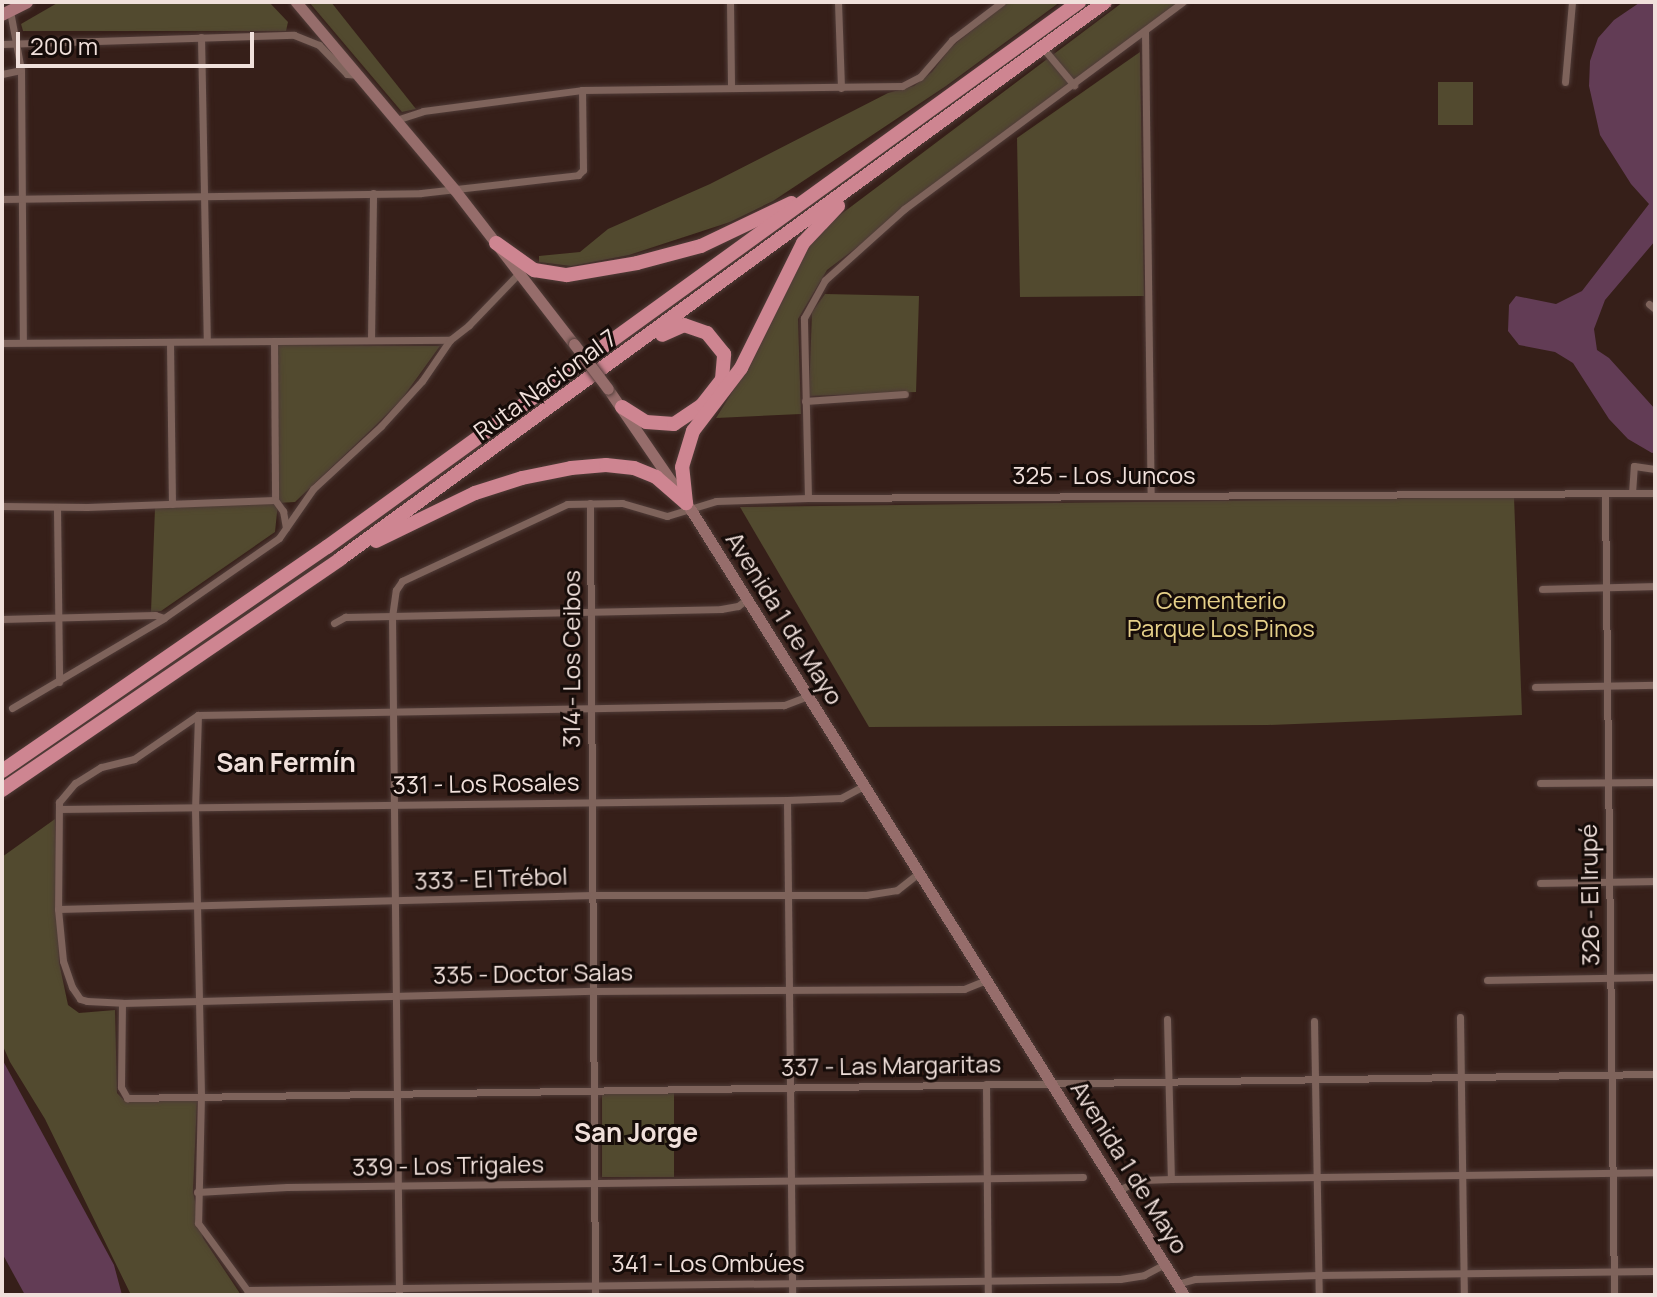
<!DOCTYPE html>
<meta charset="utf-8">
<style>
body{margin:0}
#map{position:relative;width:1657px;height:1297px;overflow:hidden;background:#361f19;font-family:Manrope,sans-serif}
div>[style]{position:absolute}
.green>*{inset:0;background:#524a2f;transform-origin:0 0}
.water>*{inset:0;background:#623c55}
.roads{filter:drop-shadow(0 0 2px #503c38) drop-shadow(0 0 2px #503c38)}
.street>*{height:7px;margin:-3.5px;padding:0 3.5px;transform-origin:3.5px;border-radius:3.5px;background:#7e635b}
.secondary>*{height:11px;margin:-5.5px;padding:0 5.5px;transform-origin:5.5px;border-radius:5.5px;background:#966d6b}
.primary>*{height:12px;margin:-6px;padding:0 6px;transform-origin:6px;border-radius:6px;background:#ae777b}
.highway>*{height:14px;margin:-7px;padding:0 7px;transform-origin:7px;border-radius:7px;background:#ce8591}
.bridges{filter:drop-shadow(0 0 2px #503c38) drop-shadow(0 0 2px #503c38)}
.secondary-bridge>*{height:11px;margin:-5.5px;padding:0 5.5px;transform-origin:5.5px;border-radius:5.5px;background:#966d6b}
span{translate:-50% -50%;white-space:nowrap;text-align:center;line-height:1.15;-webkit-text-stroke:6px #160c09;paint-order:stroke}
.street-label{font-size:24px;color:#f0e0db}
.park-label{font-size:24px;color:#e6d089}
.neighbourhood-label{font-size:26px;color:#f0e0db;font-weight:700}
.frame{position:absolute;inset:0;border:4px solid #f0e0db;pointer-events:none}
.scale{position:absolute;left:16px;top:32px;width:238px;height:36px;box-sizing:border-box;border:4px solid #f0e0db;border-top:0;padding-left:10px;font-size:24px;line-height:28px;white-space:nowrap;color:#f0e0db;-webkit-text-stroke:6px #160c09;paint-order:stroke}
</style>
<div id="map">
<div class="green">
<i style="clip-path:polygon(59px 2px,269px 2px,288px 22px,286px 31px,23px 31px,21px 24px)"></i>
<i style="clip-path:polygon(309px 2px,331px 2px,416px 109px,402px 112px)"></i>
<i style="clip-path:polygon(1008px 2px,1060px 2px,946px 86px,773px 201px,730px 222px,629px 255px,571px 266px,539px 262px,539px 256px,580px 252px,608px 229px,710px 184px,888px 93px,914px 86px,932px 72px,951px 47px)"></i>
<i style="clip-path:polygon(1123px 2px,1180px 2px,827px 270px,798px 319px,801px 414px,716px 418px,757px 352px,792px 268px,824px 227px)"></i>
<i style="clip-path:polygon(1140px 52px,1144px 296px,1020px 297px,1017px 138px)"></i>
<i style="left:1438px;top:82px;width:35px;height:43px"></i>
<i style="clip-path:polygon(825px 294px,919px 296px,916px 392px,809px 396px,812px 312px)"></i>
<i style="clip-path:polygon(277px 345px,440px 346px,401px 400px,375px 426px,295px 502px,278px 503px,275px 532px,161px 611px,151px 612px,155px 508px,278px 502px)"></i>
<i style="clip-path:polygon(1514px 497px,1522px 715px,1268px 725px,869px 727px,740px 507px)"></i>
<i style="clip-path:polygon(55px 819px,59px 962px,68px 1005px,79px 1013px,115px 1010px,117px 1093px,124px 1100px,197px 1100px,193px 1192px,203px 1238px,241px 1295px,277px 1295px,131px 1295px,45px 1119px,10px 1062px,2px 1044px,2px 857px)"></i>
<i style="left:602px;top:1092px;width:72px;height:85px"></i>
</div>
<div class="water">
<i style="clip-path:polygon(1655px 2px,1655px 241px,1605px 300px,1594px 329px,1597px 350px,1609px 358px,1655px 409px,1655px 452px,1652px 453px,1628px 439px,1609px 419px,1573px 363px,1555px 352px,1519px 345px,1508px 331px,1509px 305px,1516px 296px,1556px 304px,1582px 291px,1649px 204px,1631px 184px,1600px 135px,1589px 86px,1590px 61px,1598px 38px,1614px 20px,1639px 3px)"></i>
<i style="clip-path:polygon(2px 1059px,114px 1265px,122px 1295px,25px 1295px,2px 1253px)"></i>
</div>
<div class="roads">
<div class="street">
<i style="left:730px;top:2px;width:85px;rotate:89.3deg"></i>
<i style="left:838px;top:2px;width:86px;rotate:88deg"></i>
<i style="left:10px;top:11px;width:60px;rotate:79.4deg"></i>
<i style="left:21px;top:70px;width:272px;rotate:89.6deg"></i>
<i style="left:1145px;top:31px;width:463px;rotate:89.3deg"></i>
<i style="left:201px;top:37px;width:303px;rotate:88.9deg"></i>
<i style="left:2px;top:44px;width:292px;rotate:-1.8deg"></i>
<i style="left:294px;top:35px;width:27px;rotate:22deg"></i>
<i style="left:319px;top:45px;width:40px;rotate:46deg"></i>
<i style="left:347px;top:74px;width:12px;rotate:5deg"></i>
<i style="left:1042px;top:47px;width:50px;rotate:49.9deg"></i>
<i style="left:2px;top:74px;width:19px;rotate:-12deg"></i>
<i style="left:1565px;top:82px;width:80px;rotate:-85deg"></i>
<i style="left:396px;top:120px;width:28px;rotate:-18deg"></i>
<i style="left:423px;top:111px;width:160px;rotate:-7.5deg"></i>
<i style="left:582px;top:90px;width:320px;rotate:-0.7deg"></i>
<i style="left:902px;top:86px;width:20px;rotate:-27deg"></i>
<i style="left:920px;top:77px;width:49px;rotate:-49.1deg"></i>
<i style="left:952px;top:40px;width:63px;rotate:-37.2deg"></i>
<i style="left:2px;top:199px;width:419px;rotate:-0.8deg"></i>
<i style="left:421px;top:193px;width:158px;rotate:-6.5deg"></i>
<i style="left:578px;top:175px;width:7px;rotate:-45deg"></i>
<i style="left:583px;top:170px;width:80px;rotate:-90.7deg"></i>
<i style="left:1649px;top:304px;width:8px;rotate:40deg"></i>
<i style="left:371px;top:340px;width:147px;rotate:-89.2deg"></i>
<i style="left:274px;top:341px;width:159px;rotate:89.6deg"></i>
<i style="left:170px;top:342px;width:162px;rotate:89.3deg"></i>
<i style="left:2px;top:343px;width:448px;rotate:-0.4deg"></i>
<i style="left:805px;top:401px;width:100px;rotate:-4deg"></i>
<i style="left:1632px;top:493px;width:27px;rotate:-86deg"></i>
<i style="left:1634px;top:466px;width:21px;rotate:8deg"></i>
<i style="left:1605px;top:494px;width:801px;rotate:89.36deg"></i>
<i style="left:808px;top:498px;width:180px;rotate:-91.3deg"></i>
<i style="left:804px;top:318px;width:43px;rotate:-61.1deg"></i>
<i style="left:825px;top:280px;width:106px;rotate:-41.9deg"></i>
<i style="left:904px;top:209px;width:347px;rotate:-36.6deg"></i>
<i style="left:590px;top:503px;width:792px;rotate:89.64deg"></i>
<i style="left:2px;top:506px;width:85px;rotate:0.7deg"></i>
<i style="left:87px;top:507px;width:188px;rotate:-2.1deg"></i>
<i style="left:275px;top:500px;width:14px;rotate:54deg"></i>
<i style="left:283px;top:511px;width:17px;rotate:80deg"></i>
<i style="left:57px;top:508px;width:174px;rotate:89.3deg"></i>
<i style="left:1542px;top:589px;width:113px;rotate:-1.5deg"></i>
<i style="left:2px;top:619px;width:153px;rotate:-1.5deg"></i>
<i style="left:155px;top:615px;width:9px;rotate:18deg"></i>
<i style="left:334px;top:623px;width:13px;rotate:-29deg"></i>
<i style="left:345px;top:617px;width:376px;rotate:-1.2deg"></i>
<i style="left:721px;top:609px;width:17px;rotate:-10deg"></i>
<i style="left:738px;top:606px;width:11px;rotate:-38deg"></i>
<i style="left:1535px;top:687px;width:120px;rotate:-1deg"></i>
<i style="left:808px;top:696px;width:26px;rotate:159deg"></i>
<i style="left:784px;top:705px;width:586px;rotate:179.02deg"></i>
<i style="left:198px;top:715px;width:78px;rotate:145.5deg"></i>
<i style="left:134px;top:759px;width:34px;rotate:166deg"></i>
<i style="left:101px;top:767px;width:31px;rotate:148deg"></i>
<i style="left:75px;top:783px;width:25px;rotate:130deg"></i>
<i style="left:59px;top:802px;width:107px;rotate:90.5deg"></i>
<i style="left:58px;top:909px;width:52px;rotate:84.5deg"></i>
<i style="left:63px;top:961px;width:28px;rotate:71deg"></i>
<i style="left:72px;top:987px;width:14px;rotate:56deg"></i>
<i style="left:80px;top:999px;width:7px;rotate:16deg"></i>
<i style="left:87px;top:1001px;width:35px;rotate:3deg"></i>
<i style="left:122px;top:1003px;width:472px;rotate:-1.5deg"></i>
<i style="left:594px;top:991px;width:370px;rotate:-0.3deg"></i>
<i style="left:964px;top:989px;width:24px;rotate:-22deg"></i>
<i style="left:12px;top:708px;width:177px;rotate:-30.6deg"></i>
<i style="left:164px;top:618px;width:140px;rotate:-34.8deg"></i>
<i style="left:279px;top:538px;width:60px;rotate:-55.2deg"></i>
<i style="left:313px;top:489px;width:93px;rotate:-42.8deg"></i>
<i style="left:381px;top:426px;width:61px;rotate:-47.7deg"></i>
<i style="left:422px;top:381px;width:50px;rotate:-55.7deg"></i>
<i style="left:450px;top:340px;width:24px;rotate:-38deg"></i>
<i style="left:469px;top:325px;width:72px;rotate:-46.1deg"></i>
<i style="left:198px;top:715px;width:94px;rotate:91.8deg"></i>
<i style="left:195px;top:809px;width:286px;rotate:88.8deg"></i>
<i style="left:201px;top:1095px;width:128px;rotate:91.3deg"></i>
<i style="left:198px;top:1223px;width:83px;rotate:53.8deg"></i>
<i style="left:247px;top:1290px;width:873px;rotate:-0.72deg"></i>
<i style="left:1120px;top:1279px;width:24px;rotate:-9deg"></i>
<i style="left:1144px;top:1275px;width:24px;rotate:-28deg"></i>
<i style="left:1540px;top:783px;width:115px;rotate:-0.5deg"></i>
<i style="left:787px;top:800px;width:495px;rotate:89.4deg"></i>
<i style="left:59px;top:809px;width:728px;rotate:-0.71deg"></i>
<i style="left:787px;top:800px;width:54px;rotate:-2.1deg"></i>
<i style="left:841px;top:798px;width:26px;rotate:-28deg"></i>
<i style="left:1540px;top:883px;width:115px;rotate:-1deg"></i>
<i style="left:58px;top:909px;width:535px;rotate:-1.5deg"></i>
<i style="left:593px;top:895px;width:273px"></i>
<i style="left:866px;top:895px;width:31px;rotate:-9deg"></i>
<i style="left:897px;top:890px;width:28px;rotate:-38deg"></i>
<i style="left:1487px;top:980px;width:168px;rotate:-1deg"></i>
<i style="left:122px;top:1003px;width:84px;rotate:90.7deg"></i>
<i style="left:121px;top:1087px;width:13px;rotate:61deg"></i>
<i style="left:127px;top:1098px;width:1528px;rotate:-0.9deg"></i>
<i style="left:1460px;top:1017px;width:278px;rotate:89.2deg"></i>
<i style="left:1167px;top:1019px;width:160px;rotate:88.6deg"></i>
<i style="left:1314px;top:1021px;width:274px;rotate:89deg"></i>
<i style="left:986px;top:1084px;width:211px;rotate:89.5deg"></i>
<i style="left:1118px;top:1190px;width:26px;rotate:-23deg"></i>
<i style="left:1142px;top:1180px;width:29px;rotate:-2deg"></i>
<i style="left:1171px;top:1179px;width:484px;rotate:-0.8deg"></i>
<i style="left:197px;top:1192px;width:90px;rotate:-3.2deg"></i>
<i style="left:287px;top:1187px;width:796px;rotate:-0.72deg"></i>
<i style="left:1177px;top:1284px;width:19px;rotate:-16deg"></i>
<i style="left:1195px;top:1279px;width:123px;rotate:-1.9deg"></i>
<i style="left:1318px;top:1275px;width:337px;rotate:-0.7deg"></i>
<i style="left:399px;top:1295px;width:678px;rotate:-90.59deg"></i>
<i style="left:392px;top:617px;width:27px;rotate:-82deg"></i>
<i style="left:396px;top:590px;width:11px;rotate:-56deg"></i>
<i style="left:402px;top:581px;width:182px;rotate:-25deg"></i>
<i style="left:567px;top:504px;width:55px;rotate:-1deg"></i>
<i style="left:622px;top:503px;width:47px;rotate:16.1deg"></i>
<i style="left:667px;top:516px;width:51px;rotate:-17deg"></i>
<i style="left:716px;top:501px;width:92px;rotate:-1.9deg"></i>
<i style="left:808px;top:498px;width:847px;rotate:-0.34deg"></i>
</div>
<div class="secondary">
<i style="left:296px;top:2px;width:245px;rotate:49.8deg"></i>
<i style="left:454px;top:189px;width:196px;rotate:52.3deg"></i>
<i style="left:608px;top:389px;width:147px;rotate:55.6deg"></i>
<i style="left:691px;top:510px;width:927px;rotate:57.87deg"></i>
</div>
<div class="primary">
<i style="left:2px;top:15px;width:28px;rotate:-27deg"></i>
</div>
<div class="highway">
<i style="left:496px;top:243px;width:47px;rotate:35.4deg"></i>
<i style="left:534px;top:270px;width:33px;rotate:9deg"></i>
<i style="left:567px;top:275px;width:71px;rotate:-9.7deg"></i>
<i style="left:637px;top:263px;width:66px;rotate:-14.9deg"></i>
<i style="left:701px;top:246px;width:100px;rotate:-25.5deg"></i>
<i style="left:622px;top:407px;width:28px;rotate:32deg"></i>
<i style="left:646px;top:422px;width:28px;rotate:4deg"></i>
<i style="left:674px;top:424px;width:34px;rotate:-34deg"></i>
<i style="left:702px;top:405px;width:33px;rotate:-52deg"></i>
<i style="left:722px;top:379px;width:25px;rotate:-85deg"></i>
<i style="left:724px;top:354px;width:27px;rotate:-129deg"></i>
<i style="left:707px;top:333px;width:24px;rotate:-161deg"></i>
<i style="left:684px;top:325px;width:24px;rotate:156deg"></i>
<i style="left:686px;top:503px;width:36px;rotate:-96deg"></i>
<i style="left:682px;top:467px;width:38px;rotate:-73deg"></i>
<i style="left:693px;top:431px;width:79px;rotate:-52.7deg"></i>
<i style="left:741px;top:368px;width:140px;rotate:-63.6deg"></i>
<i style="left:803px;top:243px;width:51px;rotate:-46.6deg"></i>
<i style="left:376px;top:541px;width:110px;rotate:-25.9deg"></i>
<i style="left:475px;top:493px;width:49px;rotate:-17.7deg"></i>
<i style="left:522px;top:478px;width:50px;rotate:-11.5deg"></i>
<i style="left:571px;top:468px;width:35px;rotate:-5deg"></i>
<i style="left:606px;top:465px;width:28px;rotate:6deg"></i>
<i style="left:634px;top:468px;width:24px;rotate:22deg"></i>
<i style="left:656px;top:477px;width:40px;rotate:41deg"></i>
<i style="left:2px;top:771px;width:395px;rotate:-34.6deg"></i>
<i style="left:327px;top:547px;width:929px;rotate:-35.93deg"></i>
<i style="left:2px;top:790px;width:409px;rotate:-34.3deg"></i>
<i style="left:340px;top:559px;width:946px;rotate:-36.06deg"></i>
</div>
</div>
<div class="bridges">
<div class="secondary-bridge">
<i style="left:574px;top:344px;width:56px;rotate:52.9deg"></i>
</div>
</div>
<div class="street-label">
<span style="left:545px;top:384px;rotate:-36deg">Ruta Nacional 7</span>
<span style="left:1104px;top:475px">325 - Los Juncos</span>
<span style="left:785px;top:618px;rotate:58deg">Avenida 1 de Mayo</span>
<span style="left:571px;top:659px;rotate:-90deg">314 - Los Ceibos</span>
<span style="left:486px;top:783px;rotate:-1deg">331 - Los Rosales</span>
<span style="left:491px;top:878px;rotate:-2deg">333 - El Trébol</span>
<span style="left:1589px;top:895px;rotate:-91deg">326 - El Irupé</span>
<span style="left:533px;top:973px;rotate:-1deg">335 - Doctor Salas</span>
<span style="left:891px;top:1065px;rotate:-1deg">337 - Las Margaritas</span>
<span style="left:448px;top:1165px;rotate:-1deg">339 - Los Trigales</span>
<span style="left:1130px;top:1167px;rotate:58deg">Avenida 1 de Mayo</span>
<span style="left:708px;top:1263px">341 - Los Ombúes</span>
</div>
<div class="park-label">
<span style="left:1221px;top:614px">Cementerio<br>Parque Los Pinos</span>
</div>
<div class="neighbourhood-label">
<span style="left:286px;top:763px">San Fermín</span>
<span style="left:636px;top:1133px">San Jorge</span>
</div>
<div class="frame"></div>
<div class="scale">200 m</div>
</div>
